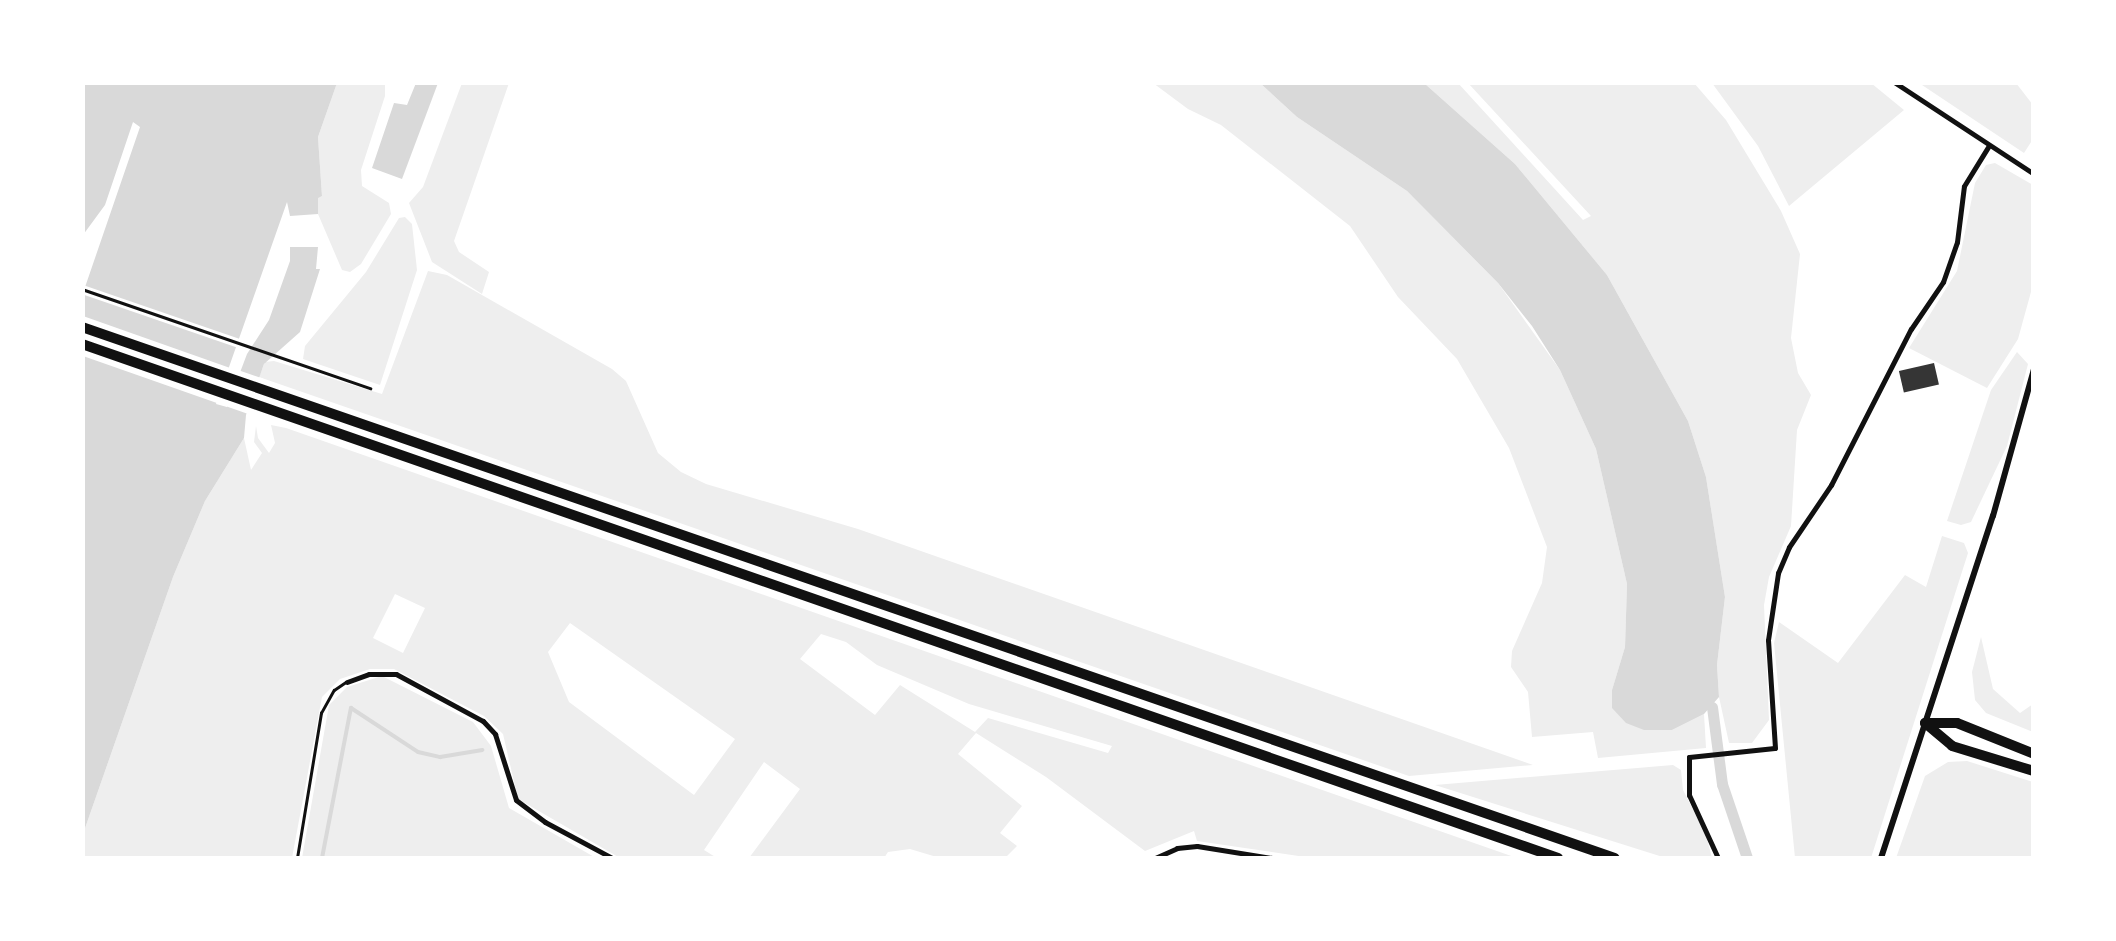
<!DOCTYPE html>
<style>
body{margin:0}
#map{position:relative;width:2116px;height:941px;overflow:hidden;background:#fff;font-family:Merriweather,serif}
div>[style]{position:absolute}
.green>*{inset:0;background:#eee}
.water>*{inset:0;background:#d9d9d9}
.pier>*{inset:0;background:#fff;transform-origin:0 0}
.stream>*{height:4px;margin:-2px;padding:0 2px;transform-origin:2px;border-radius:2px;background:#d9d9d9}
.canal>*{height:11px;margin:-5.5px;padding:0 5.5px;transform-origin:5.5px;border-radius:5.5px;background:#d9d9d9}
.building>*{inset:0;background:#353535;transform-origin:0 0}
.path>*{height:2.5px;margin:-1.25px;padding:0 1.25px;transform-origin:1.25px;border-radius:1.25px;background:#111}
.service>*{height:2.5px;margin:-1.25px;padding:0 1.25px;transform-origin:1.25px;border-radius:1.25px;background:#111}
.minor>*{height:5px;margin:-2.5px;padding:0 2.5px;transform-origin:2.5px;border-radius:2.5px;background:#111}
.tertiary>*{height:6px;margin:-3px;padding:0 3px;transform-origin:3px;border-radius:3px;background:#111}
.motorway>*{height:10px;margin:-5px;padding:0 5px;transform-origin:5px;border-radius:5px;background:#111}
span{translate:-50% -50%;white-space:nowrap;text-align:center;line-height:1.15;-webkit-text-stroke:10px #fff;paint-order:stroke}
.frame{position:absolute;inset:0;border:85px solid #fff;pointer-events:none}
</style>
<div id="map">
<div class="green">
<i style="clip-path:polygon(337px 83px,385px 83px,385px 96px,361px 170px,362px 186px,389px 203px,391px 214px,361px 264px,350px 272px,342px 270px,318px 214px,318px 197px,322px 196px,318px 137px)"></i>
<i style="clip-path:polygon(462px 83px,509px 83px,454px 241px,459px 252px,489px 272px,482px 294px,432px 262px,409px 203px,423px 187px)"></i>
<i style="clip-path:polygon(1153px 83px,1260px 83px,1297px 117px,1407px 191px,1498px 283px,1560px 370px,1596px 449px,1627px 584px,1625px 647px,1612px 690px,1672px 730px,1704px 714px,1706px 748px,1598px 758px,1593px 732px,1532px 737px,1528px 692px,1511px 667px,1512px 651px,1542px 583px,1547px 547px,1509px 448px,1457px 359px,1398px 297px,1350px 226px,1221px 125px,1188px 109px)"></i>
<i style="clip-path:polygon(1424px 83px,1458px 83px,1583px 220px,1591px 216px,1468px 83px,1694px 83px,1726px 120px,1781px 211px,1800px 254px,1791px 338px,1798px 373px,1811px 395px,1797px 430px,1791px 526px,1769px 577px,1764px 605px,1769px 720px,1752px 743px,1729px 743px,1719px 697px,1717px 665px,1725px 597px,1706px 477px,1688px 421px,1607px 275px,1515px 164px)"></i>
<i style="clip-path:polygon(1712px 83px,1871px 83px,1904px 110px,1789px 206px,1758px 146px)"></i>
<i style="clip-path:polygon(1919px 83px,2016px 83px,2033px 105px,2033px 139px,2024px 153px)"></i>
<i style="clip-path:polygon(1995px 163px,2033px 185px,2034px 281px,2018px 339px,1987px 388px,1909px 348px,1957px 271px,1975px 183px,1986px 165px)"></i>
<i style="clip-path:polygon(405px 217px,412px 224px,417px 270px,380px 385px,303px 359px,305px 346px,366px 272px,399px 218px)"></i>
<i style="clip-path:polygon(428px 271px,447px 275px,612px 369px,626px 381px,658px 453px,681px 472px,706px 484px,858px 529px,1533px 765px,1409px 776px,259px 377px,265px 362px,274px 361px,382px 394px)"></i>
<i style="clip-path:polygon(2017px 352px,2028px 364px,2007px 446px,1971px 522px,1961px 525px,1947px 521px,1991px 390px)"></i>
<i style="clip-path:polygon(evenodd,271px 425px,286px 428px,1517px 858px,1312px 858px,1197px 841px,1194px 831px,1145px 851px,1046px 777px,976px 733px,958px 754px,1022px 806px,1000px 833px,1017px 846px,1005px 858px,940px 858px,910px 849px,888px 852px,884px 858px,749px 858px,800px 789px,764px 762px,704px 850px,717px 858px,620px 858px,518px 799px,503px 734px,484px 716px,394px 669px,370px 669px,340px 679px,322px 697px,292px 858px,83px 858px,83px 834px,173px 577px,205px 501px,244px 438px,251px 470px,262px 453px,254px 442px,256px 426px,258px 438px,269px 453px,275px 443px,271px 425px,395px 594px,425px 608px,403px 653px,373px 638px,395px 594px,271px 425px,570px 623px,735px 739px,694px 795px,569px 702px,548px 652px,570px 623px,271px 425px,821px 634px,846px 642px,877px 665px,969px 704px,1112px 746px,1108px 753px,988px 718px,975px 732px,900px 685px,875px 715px,800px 659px,821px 634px)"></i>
<i style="clip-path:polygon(1942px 536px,1964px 543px,1968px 553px,1871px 858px,1795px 858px,1774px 643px,1779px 622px,1838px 663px,1905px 575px,1926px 587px)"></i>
<i style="clip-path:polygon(1981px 637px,1993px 689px,2020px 713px,2033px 704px,2033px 732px,1986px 713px,1975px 700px,1972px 672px)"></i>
<i style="clip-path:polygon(382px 676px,473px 722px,491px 746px,509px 808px,596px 858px,302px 858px,329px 705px,347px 687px)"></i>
<i style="clip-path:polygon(1967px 761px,2033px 782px,2033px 858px,1896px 858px,1925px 776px,1948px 762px)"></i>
<i style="clip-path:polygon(1673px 765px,1681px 770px,1683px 790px,1706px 835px,1712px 858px,1666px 858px,1435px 785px)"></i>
</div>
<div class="water">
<i style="clip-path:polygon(83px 83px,337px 83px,318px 137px,322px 196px,318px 198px,318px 214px,290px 216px,287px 202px,216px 404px,227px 407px,247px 354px,269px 320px,290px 261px,290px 247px,318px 247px,316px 269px,320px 269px,300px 332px,264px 364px,246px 415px,244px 438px,205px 501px,173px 577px,83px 834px,83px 293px,140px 127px,133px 122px,105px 205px,83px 235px)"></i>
<i style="clip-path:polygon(416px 83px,438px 83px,402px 179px,372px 168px,394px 103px,407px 105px)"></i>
<i style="clip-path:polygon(1260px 83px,1424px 83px,1515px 164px,1607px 275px,1688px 421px,1706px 477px,1725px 597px,1717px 665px,1719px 697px,1704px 714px,1672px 730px,1644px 730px,1626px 723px,1612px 708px,1612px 690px,1625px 647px,1627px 584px,1596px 449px,1560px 370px,1532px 326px,1498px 283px,1407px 191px,1297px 117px)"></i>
</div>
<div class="pier">
<i style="left:83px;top:285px;width:169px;height:9px;rotate:19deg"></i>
<i style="clip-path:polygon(83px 316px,233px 369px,224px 401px,235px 369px,264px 379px,251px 415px,83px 356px)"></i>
</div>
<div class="stream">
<i style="left:322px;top:858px;width:153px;rotate:-79.1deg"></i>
<i style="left:351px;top:708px;width:80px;rotate:33.3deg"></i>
<i style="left:418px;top:752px;width:23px;rotate:13deg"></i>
<i style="left:440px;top:757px;width:43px;rotate:-9.5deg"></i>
</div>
<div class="canal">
<i style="left:1712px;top:707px;width:78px;rotate:82.6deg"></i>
<i style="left:1722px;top:784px;width:78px;rotate:71.3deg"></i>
</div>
<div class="building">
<i style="left:1934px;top:363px;width:22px;height:36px;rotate:77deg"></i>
</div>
<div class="path">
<i style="left:82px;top:289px;width:305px;rotate:19deg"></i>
</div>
<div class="service">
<i style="left:297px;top:858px;width:147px;rotate:-80.6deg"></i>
<i style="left:321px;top:713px;width:26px;rotate:-61deg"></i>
<i style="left:334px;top:690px;width:14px;rotate:-34deg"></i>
</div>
<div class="minor">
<i style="left:1894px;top:82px;width:168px;rotate:33.3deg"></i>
<i style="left:347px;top:682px;width:23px;rotate:-20deg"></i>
<i style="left:369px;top:674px;width:27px"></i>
<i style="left:396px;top:674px;width:99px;rotate:28.4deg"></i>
<i style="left:483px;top:721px;width:18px;rotate:47deg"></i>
<i style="left:495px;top:734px;width:69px;rotate:72.3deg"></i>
<i style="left:516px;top:800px;width:36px;rotate:37deg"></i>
<i style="left:545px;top:822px;width:76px;rotate:28.2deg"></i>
<i style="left:896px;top:858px;width:29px"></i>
<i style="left:1155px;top:858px;width:24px;rotate:-24deg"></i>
<i style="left:1177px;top:848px;width:20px;rotate:-6deg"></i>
<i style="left:1197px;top:846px;width:76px;rotate:9.1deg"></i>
<i style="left:1718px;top:858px;width:69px;rotate:-114.7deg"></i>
<i style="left:1689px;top:795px;width:38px;rotate:-90deg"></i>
<i style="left:1689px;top:757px;width:86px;rotate:-6deg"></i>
<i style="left:1775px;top:748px;width:108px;rotate:-93.7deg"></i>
<i style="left:1768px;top:640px;width:68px;rotate:-81.5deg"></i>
<i style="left:1778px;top:573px;width:28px;rotate:-67deg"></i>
<i style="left:1789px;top:547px;width:75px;rotate:-55.9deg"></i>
<i style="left:1831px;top:485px;width:175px;rotate:-62.9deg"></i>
<i style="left:1911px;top:329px;width:57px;rotate:-55.8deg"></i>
<i style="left:1943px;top:282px;width:42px;rotate:-70.7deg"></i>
<i style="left:1957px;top:242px;width:56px;rotate:-82.9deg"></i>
<i style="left:1964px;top:186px;width:46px;rotate:-58.4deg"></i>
</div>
<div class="tertiary">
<i style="left:1881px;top:858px;width:360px;rotate:-71.9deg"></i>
<i style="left:1993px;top:516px;width:153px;rotate:-74.4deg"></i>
</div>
<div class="motorway">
<i style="left:82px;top:327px;width:1622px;rotate:19.11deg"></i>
<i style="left:82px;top:344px;width:1563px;rotate:19.2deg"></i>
<i style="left:1925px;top:723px;width:35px;rotate:40deg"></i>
<i style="left:1952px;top:746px;width:86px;rotate:17deg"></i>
<i style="left:1925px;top:723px;width:32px"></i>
<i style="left:1957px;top:723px;width:83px;rotate:21.9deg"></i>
</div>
<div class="frame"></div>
</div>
